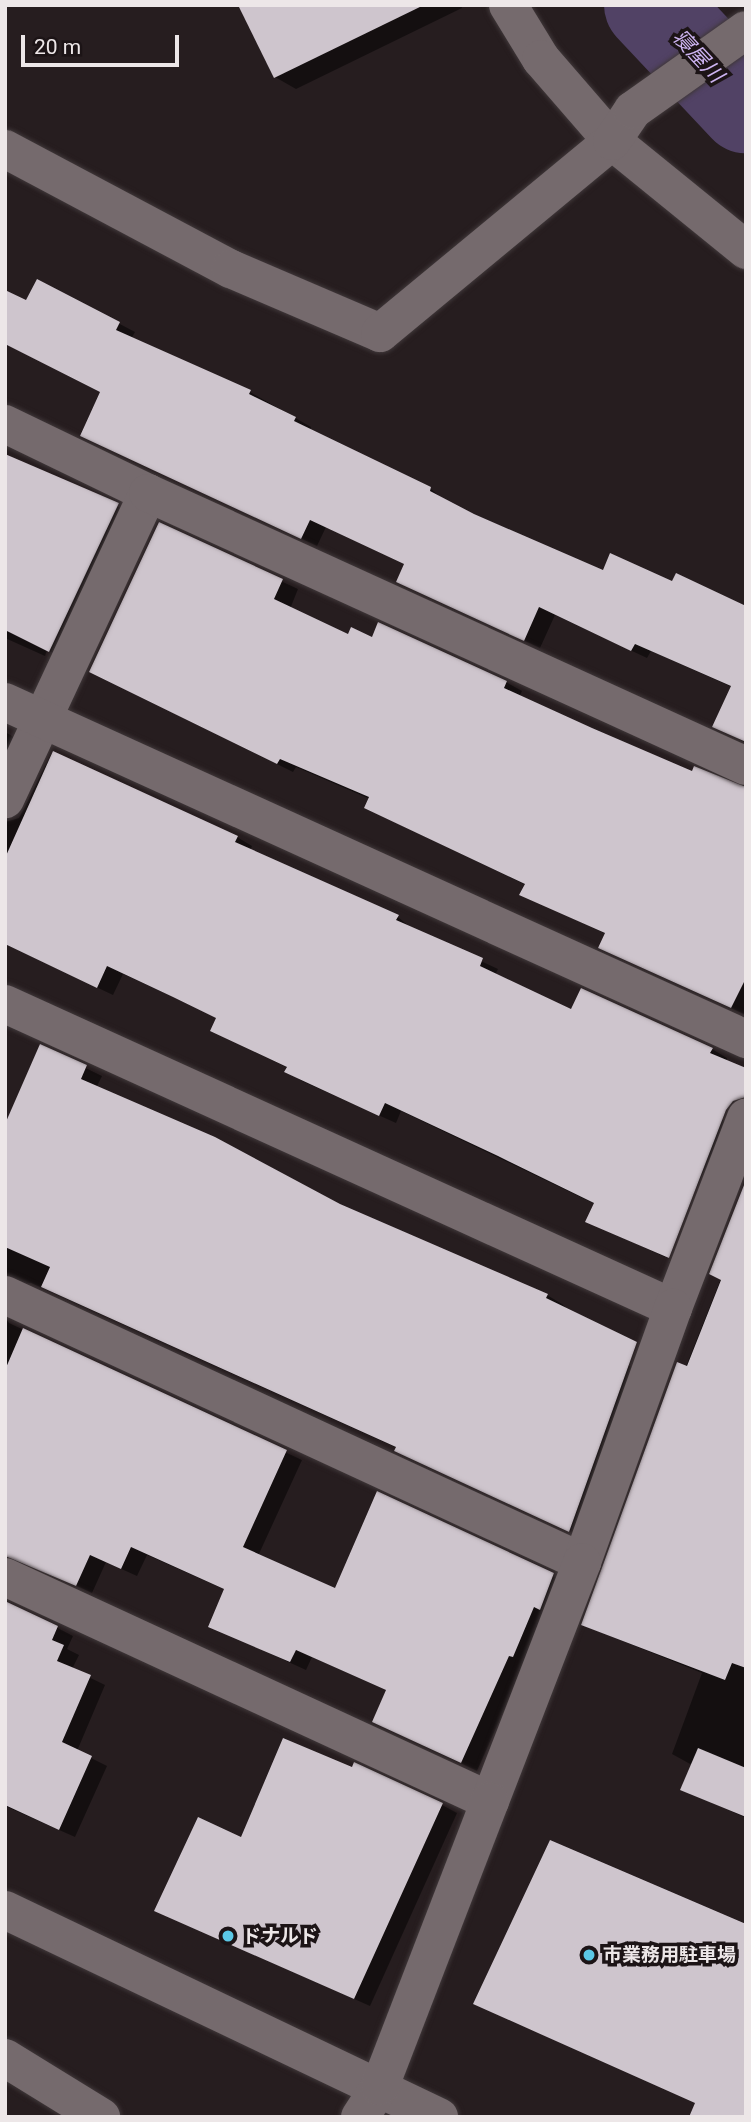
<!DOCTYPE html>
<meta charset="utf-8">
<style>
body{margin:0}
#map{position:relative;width:751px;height:2122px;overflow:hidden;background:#261d1f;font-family:Roboto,"Noto Sans JP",sans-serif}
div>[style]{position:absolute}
.shadow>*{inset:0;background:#0007}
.river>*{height:94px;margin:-47px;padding:0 47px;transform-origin:47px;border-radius:47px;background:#514265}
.building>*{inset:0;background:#cec5cd}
.roads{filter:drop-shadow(0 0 2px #40383a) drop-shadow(0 0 2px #40383a)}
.minor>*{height:38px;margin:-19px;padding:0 19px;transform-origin:19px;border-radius:19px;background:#756a6d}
.dots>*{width:19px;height:19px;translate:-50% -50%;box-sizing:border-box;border:4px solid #1c1416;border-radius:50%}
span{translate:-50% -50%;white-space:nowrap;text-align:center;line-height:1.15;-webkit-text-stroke:7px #1c1416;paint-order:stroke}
.poi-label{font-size:19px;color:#ede7e8;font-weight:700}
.left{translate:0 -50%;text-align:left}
.water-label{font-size:21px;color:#cdb4f1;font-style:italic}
.frame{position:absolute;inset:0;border:7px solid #ede7e8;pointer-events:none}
.scale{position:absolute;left:21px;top:35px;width:158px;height:32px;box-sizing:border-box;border:4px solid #ede7e8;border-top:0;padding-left:9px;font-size:21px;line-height:24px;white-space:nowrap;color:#ede7e8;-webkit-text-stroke:5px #1c1416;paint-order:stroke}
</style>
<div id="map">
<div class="shadow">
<i style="clip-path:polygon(240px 5px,461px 5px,462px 8px,296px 89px,275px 77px)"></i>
<i style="clip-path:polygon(38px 281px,135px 332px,131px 339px,250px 392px,311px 427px,310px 431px,431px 489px,445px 501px,603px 572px,673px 584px,746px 609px,746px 743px,715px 726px,732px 687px,651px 651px,647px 658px,555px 615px,540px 648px,414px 590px,398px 582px,406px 565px,326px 527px,317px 546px,98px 444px,102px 392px,8px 345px,5px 351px,5px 292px,27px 302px)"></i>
<i style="clip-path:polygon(5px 455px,134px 514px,66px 660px,47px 650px,45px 656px,5px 638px)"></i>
<i style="clip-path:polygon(159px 524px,298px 589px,290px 609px,349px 636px,373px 639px,506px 682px,522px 691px,519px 697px,693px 773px,746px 788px,746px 1015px,616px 956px,606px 934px,522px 894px,526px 885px,382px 816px,370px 799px,296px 767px,293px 772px,107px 680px)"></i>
<i style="clip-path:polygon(5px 732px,26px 744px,5px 789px)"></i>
<i style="clip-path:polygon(52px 753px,237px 837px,252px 846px,250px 851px,398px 917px,412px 929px,498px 969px,495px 975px,572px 1012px,712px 1049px,727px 1058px,719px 1118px,726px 1122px,665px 1257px,587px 1221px,595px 1204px,401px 1111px,396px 1123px,302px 1081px,287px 1072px,288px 1068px,228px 1039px,218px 1018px,191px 1005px,123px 974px,113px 995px,5px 944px,5px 822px,19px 818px)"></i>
<i style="clip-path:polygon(41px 1046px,102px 1076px,96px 1088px,339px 1205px,547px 1295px,562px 1304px,619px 1360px,644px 1374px,585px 1539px,397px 1448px,31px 1283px,9px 1285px,5px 1291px,5px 1128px)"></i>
<i style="clip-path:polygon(746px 1216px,746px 1818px,682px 1789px,692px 1765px,672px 1754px,702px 1673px,583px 1625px)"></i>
<i style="clip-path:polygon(5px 1317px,9px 1323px,302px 1460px,258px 1556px,336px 1590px,378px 1493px,569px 1584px,525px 1663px,477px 1771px,374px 1722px,388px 1691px,312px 1657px,306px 1670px,210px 1626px,226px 1590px,147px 1555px,137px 1576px,106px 1562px,92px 1593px,31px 1565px,9px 1567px,5px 1573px)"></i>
<i style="clip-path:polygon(5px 1601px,73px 1636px,67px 1649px,79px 1655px,72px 1669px,105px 1685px,77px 1751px,107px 1766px,75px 1837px,5px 1806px)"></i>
<i style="clip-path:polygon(442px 1805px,457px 1813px,370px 2006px,157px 1911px,242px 1840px)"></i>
</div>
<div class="river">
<i style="left:651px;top:5px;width:139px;rotate:46.8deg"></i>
</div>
<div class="building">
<i style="clip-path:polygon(238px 5px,424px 5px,274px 78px)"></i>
<i style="clip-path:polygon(37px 279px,120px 322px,116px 330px,251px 390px,249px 394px,296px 417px,294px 421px,431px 487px,430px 491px,474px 514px,603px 570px,610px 553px,672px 581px,676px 573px,746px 606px,746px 742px,712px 727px,731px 686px,635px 644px,631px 651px,539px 607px,524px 641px,396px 582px,404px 564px,310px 520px,301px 539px,80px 436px,100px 392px,5px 344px,5px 290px,26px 300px)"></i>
<i style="clip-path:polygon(5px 454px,119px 503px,49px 652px,5px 630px)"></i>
<i style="clip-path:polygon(159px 522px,283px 579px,274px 599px,348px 634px,351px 627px,372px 637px,378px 622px,507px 681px,504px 688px,592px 728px,692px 771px,694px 766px,746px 787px,746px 978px,731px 1008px,598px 948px,605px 933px,519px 895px,525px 884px,364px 808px,369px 797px,280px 759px,277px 764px,89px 672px)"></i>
<i style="clip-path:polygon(53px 751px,238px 836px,235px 842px,399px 915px,396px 920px,483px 958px,480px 966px,571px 1009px,581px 988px,713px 1048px,710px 1053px,746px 1068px,746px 1097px,733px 1101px,726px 1110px,669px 1258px,585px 1222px,594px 1203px,498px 1156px,385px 1103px,379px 1116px,284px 1072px,287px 1067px,210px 1031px,216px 1018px,173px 997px,107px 966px,97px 988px,5px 944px,5px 858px)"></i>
<i style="clip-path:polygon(40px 1044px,87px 1065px,81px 1079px,215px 1137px,340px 1204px,548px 1294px,546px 1298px,637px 1342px,569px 1532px,394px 1451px,396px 1447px,41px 1287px,50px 1267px,5px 1247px,5px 1124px)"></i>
<i style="clip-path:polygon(746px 1180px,746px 1668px,732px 1663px,725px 1680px,581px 1625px,677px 1362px,687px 1366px,721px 1280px,709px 1274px)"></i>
<i style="clip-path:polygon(23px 1328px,287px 1450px,243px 1547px,335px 1588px,377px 1491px,554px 1573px,540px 1610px,534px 1607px,513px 1657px,509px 1656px,461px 1763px,372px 1722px,386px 1690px,296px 1650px,290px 1662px,208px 1627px,224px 1589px,131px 1547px,121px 1569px,90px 1555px,76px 1586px,5px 1556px,5px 1370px)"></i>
<i style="clip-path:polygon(5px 1601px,58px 1626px,52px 1640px,64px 1645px,57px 1661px,91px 1675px,62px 1742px,92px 1756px,59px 1830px,5px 1805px)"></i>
<i style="clip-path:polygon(283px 1738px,352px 1767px,354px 1762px,443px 1803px,354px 1999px,154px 1911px,198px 1817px,241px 1837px)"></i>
<i style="clip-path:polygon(698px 1748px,746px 1768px,746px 1817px,680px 1790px)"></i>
<i style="clip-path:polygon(550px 1840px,746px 1924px,746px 2117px,689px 2117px,695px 2103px,473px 2004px)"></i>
</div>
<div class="roads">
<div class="minor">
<i style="left:508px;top:5px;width:63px;rotate:58.6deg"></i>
<i style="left:541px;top:59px;width:108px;rotate:49.1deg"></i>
<i style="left:612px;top:141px;width:173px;rotate:39.1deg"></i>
<i style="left:5px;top:149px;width:256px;rotate:28deg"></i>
<i style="left:231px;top:269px;width:162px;rotate:23.2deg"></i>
<i style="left:380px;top:333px;width:301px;rotate:-39.6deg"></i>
<i style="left:612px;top:141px;width:37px;rotate:-56deg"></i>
<i style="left:633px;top:110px;width:138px;rotate:-35.3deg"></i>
<i style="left:5px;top:424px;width:159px;rotate:25.8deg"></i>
<i style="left:148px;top:493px;width:338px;rotate:115deg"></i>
<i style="left:148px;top:493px;width:657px;rotate:24.54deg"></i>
<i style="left:5px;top:702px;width:814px;rotate:24.46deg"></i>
<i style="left:5px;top:1004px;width:734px;rotate:24.47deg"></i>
<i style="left:673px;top:1308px;width:204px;rotate:-69deg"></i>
<i style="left:5px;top:1295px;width:636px;rotate:24.83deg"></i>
<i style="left:582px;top:1562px;width:270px;rotate:-70.3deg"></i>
<i style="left:5px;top:1577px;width:534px;rotate:24.79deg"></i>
<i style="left:490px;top:1801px;width:256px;rotate:-68.9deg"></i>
<i style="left:5px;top:1910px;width:481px;rotate:25.5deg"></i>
<i style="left:5px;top:2058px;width:113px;rotate:31.6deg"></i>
<i style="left:360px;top:2117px;width:37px;rotate:-57deg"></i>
<i style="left:380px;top:2086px;width:305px;rotate:-68.9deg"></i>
</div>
</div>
<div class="dots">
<i style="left:228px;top:1936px;background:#5bc8e6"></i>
<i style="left:589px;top:1955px;background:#5bc8e6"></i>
</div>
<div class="poi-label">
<span class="left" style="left:242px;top:1936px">ドナルド</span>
<span class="left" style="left:603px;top:1955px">市業務用駐車場</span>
</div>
<div class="water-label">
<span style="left:698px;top:56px;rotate:47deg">寝屋川</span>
</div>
<div class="frame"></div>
<div class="scale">20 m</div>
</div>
